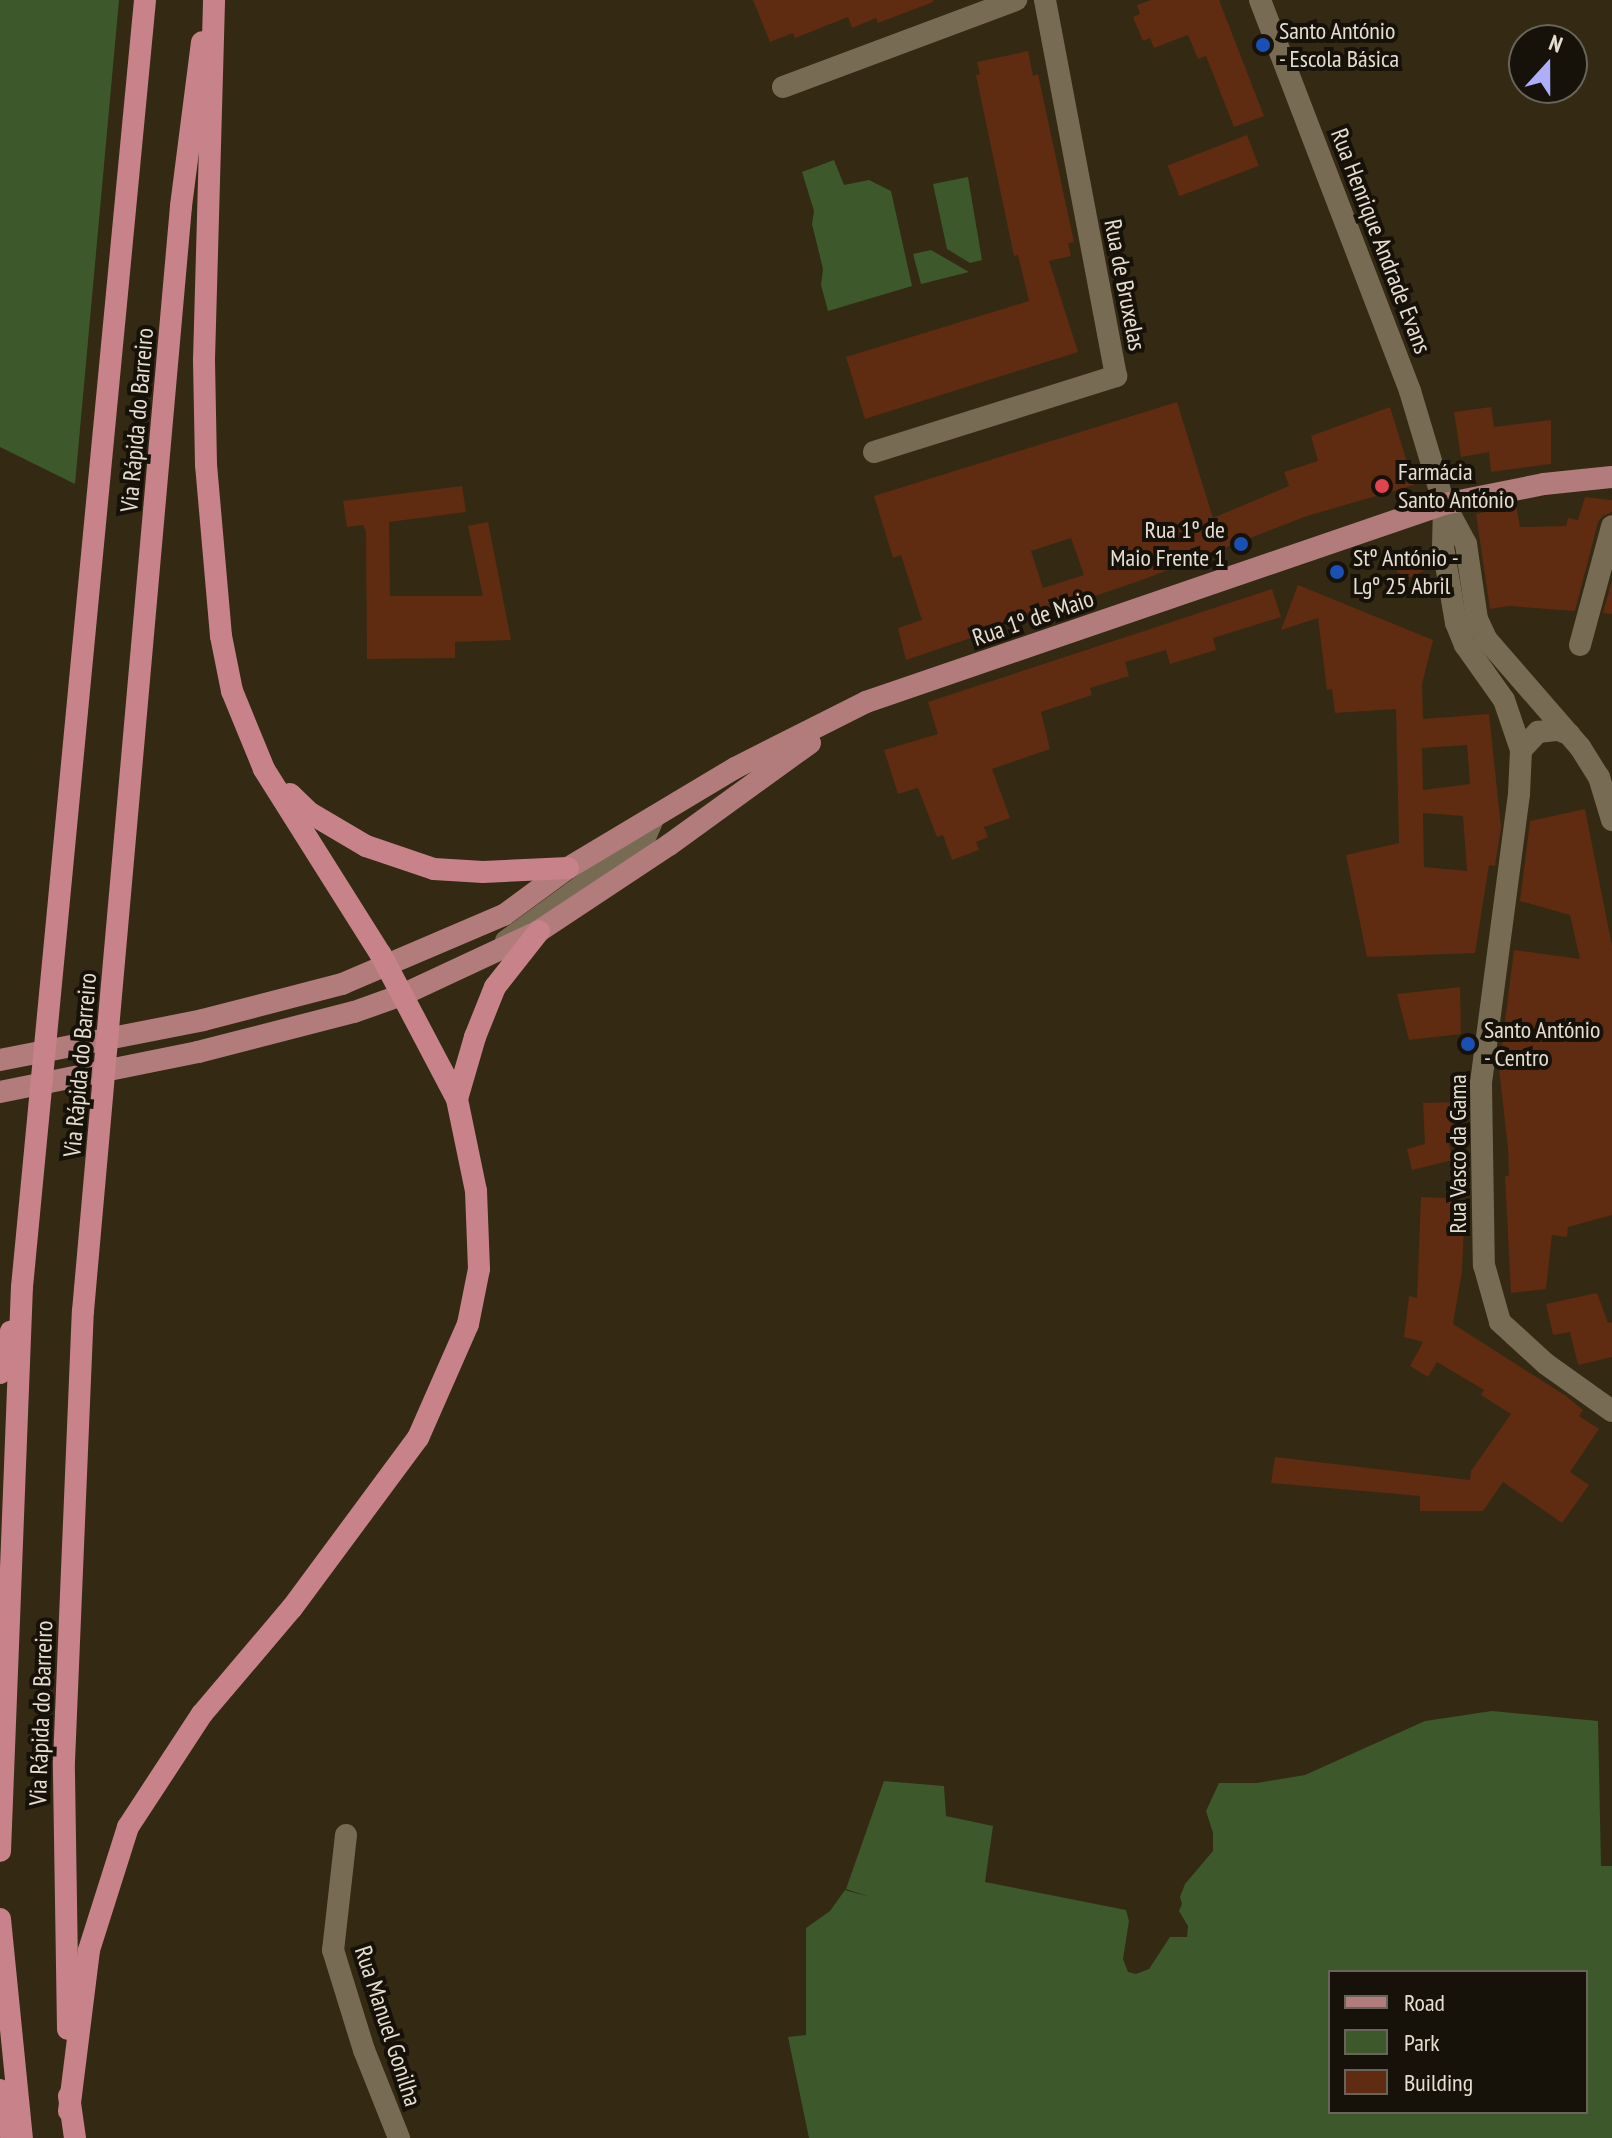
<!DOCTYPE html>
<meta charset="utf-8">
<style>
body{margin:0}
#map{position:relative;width:1612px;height:2138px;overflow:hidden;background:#342913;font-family:"PT Sans Narrow",sans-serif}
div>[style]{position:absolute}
.green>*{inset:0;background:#3d582b}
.building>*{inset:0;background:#5f2b11;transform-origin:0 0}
.pedestrian>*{height:22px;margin:-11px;padding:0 11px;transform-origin:11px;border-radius:11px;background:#776b53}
.minor>*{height:22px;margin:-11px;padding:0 11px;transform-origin:11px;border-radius:11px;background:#776b53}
.tertiary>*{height:22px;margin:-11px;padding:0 11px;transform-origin:11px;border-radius:11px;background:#776b53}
.secondary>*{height:22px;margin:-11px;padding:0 11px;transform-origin:11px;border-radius:11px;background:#776b53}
.primary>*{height:22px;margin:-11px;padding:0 11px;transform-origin:11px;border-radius:11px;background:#b37c7c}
.trunk>*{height:22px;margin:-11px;padding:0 11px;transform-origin:11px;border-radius:11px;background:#c7828a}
.dots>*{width:22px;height:22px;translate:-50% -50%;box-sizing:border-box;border:4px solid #171209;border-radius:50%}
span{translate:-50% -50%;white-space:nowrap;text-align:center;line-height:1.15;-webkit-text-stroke:8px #171209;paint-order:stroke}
.poi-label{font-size:24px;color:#e5ded1}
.left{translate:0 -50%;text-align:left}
.right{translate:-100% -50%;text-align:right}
.street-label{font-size:24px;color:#e5ded1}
.legend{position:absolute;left:1328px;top:1970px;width:260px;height:144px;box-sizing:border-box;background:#171209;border:2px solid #696459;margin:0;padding:10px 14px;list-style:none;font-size:24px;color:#e5ded1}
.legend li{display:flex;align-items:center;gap:16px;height:40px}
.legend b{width:40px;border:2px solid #696459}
.north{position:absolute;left:1508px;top:24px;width:80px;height:80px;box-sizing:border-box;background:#171209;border:2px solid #696459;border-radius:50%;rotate:21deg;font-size:22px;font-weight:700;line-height:32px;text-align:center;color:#e5ded1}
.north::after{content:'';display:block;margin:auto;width:28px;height:36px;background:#aeaefb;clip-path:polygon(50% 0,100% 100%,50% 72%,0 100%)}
</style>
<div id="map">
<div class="green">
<i style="clip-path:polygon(0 0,119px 0,75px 484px,0 447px)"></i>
<i style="clip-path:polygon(834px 160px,844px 185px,869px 180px,891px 191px,912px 286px,828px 311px,821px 285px,823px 269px,812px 224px,814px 211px,802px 172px)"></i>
<i style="clip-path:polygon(968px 177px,982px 260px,970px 263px,947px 249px,933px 184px)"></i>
<i style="clip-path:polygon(931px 250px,969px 272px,921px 284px,913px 254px)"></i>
<i style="clip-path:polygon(evenodd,1492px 1711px,1598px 1721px,1601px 1866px,1612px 1866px,1612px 2138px,809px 2138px,788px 2037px,806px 2035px,806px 1928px,830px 1911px,845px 1890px,870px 1897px,846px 1889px,884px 1781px,944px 1786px,946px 1816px,993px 1826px,985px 1882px,1126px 1910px,1129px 1921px,1123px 1959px,1128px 1972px,1136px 1974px,1149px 1969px,1170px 1937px,1187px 1937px,1188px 1926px,1179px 1911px,1182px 1904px,1180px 1897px,1185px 1884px,1213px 1851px,1213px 1833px,1206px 1811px,1219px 1783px,1257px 1783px,1305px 1775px,1425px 1721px,1492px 1711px,1330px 1972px,1586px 1972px,1586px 2112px,1330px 2112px,1330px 1972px)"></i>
</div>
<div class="building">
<i style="clip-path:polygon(753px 0,933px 0,933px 2px,878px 23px,876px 18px,852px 28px,848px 17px,795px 38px,793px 33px,770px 42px)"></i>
<i style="clip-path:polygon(1151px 0,1219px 0,1264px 116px,1234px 127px,1206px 56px,1198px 59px,1188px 35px,1154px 48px,1150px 38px,1143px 41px,1133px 17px,1140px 14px,1137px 5px)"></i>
<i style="clip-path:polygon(1028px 51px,1033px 76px,1038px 74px,1074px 242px,1068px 243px,1071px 256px,1049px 261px,1078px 352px,865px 419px,846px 357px,1029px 301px,1018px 255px,1014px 256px,976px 75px,980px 74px,977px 62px)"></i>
<i style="left:1247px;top:135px;width:33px;height:85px;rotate:69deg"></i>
<i style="clip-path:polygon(evenodd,1177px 402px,1213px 518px,1289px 486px,1284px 472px,1318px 461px,1311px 436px,1390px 407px,1414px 485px,1307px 516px,1142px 580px,906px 660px,898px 628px,922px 620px,901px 555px,893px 558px,874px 496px,1177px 402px,1071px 538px,1084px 575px,1043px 588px,1031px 551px,1071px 538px)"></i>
<i style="clip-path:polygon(1491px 407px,1494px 427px,1551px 420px,1551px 464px,1491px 472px,1489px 452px,1461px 457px,1454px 412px)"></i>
<i style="clip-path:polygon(462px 486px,466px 512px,389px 522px,390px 596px,483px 596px,468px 526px,488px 522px,511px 640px,455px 642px,455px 658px,367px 659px,366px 532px,363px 525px,347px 527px,343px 501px)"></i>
<i style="clip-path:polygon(1585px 497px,1612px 500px,1612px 512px,1603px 516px,1598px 522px,1575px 611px,1509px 606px,1490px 609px,1476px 514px,1516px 504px,1520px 527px,1566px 526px,1568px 518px,1578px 520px)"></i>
<i style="clip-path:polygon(1410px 548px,1423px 555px,1423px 571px,1410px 578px,1397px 572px,1396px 556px)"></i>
<i style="clip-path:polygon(1612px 580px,1612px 614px,1603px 613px)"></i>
<i style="clip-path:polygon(evenodd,1298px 585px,1433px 640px,1422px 684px,1423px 719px,1489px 714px,1501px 827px,1495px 866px,1489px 865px,1475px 953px,1367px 957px,1346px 855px,1399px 843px,1396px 709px,1335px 713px,1332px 689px,1327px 690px,1318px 618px,1281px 630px,1298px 585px,1467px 745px,1470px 784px,1423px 790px,1422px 748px,1467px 745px,1298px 585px,1423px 813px,1463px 816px,1467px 871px,1424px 867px,1423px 813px)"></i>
<i style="clip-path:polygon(1272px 589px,1281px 617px,1213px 638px,1216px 650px,1170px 664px,1166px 650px,1125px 662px,1129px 676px,1090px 688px,1092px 695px,1041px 712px,1050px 749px,992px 769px,1010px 818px,984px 827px,988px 837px,976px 842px,979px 850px,952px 860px,943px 835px,937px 837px,918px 788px,898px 794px,884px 750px,938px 734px,928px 702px)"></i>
<i style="clip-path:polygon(1585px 809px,1612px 946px,1612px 1215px,1568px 1227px,1567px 1237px,1552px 1235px,1546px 1289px,1511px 1293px,1505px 1176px,1509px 1176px,1508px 1148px,1499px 1069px,1514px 950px,1580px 959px,1570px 915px,1520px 901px,1530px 821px)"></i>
<i style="clip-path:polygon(1460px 987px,1461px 1034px,1409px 1040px,1397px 994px)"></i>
<i style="clip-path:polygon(1463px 1102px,1464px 1132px,1446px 1133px,1453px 1160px,1412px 1170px,1407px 1149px,1425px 1144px,1423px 1103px)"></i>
<i style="clip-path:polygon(1421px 1197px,1465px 1199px,1462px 1272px,1453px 1324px,1566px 1396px,1583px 1410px,1579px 1416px,1599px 1429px,1570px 1472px,1589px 1485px,1562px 1523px,1503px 1482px,1483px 1511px,1420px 1511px,1420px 1496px,1271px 1483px,1275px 1457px,1470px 1480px,1471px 1471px,1511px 1414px,1481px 1395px,1484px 1390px,1437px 1362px,1428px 1377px,1410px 1366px,1423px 1342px,1404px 1337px,1409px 1296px,1417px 1298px)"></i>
<i style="clip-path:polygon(1597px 1293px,1608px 1323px,1612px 1322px,1612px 1357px,1578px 1365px,1570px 1332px,1553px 1335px,1546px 1304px)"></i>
</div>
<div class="pedestrian">
<i style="left:1580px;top:645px;width:123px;rotate:-74.9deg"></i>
</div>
<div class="minor">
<i style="left:783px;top:87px;width:249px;rotate:-20.5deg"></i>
<i style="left:874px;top:452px;width:254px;rotate:-17.4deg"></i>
<i style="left:1116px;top:376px;width:383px;rotate:-100.7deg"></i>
<i style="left:506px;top:941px;width:171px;rotate:-36.2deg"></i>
<i style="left:644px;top:840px;width:25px;rotate:-67deg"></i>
<i style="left:346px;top:1835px;width:116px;rotate:96.4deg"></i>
<i style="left:333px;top:1950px;width:105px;rotate:72.8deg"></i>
<i style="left:364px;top:2050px;width:95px;rotate:68.3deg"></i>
</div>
<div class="tertiary">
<i style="left:1444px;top:504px;width:43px;rotate:91.3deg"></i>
<i style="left:1443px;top:547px;width:77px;rotate:80.3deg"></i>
<i style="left:1456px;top:623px;width:24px;rotate:68deg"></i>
<i style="left:1465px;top:645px;width:67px;rotate:54.7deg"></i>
<i style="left:1504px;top:700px;width:53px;rotate:71.2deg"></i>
<i style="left:1521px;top:750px;width:44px;rotate:92.6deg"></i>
<i style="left:1519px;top:794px;width:292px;rotate:97.5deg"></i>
<i style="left:1481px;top:1084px;width:181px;rotate:89.1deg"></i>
<i style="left:1484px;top:1265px;width:59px;rotate:74.3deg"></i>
<i style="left:1500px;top:1322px;width:62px;rotate:42.4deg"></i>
<i style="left:1546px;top:1364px;width:81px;rotate:35.5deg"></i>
<i style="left:1445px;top:505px;width:44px;rotate:61.7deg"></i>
<i style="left:1466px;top:544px;width:76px;rotate:81.7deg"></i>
<i style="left:1477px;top:619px;width:23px;rotate:65deg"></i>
<i style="left:1487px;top:640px;width:142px;rotate:49deg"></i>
<i style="left:1580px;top:747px;width:36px;rotate:58deg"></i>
<i style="left:1599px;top:777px;width:45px;rotate:73.2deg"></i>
<i style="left:1521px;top:750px;width:25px;rotate:-47deg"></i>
<i style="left:1538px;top:732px;width:20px;rotate:-6deg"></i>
<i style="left:1558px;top:730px;width:12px;rotate:20deg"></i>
</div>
<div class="secondary">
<i style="left:1260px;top:0;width:419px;rotate:69deg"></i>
<i style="left:1410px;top:391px;width:118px;rotate:73.3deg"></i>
</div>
<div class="primary">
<i style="left:0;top:1060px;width:207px;rotate:-11.1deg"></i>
<i style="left:203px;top:1020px;width:144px;rotate:-14.5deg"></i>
<i style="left:342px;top:984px;width:176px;rotate:-23.1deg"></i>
<i style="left:504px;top:915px;width:79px;rotate:-36.3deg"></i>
<i style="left:568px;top:868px;width:195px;rotate:-30.9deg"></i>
<i style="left:735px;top:768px;width:147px;rotate:-26.7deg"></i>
<i style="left:866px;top:702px;width:611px;rotate:-18.91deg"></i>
<i style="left:1444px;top:504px;width:102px;rotate:-11.3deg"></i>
<i style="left:1544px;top:484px;width:68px;rotate:-5.9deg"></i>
<i style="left:0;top:1092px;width:202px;rotate:-11.4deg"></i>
<i style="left:198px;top:1052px;width:161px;rotate:-14.4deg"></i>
<i style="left:354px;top:1012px;width:51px;rotate:-19.5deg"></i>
<i style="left:402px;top:995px;width:151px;rotate:-25deg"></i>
<i style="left:539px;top:931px;width:156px;rotate:-33.5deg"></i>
<i style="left:669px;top:845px;width:174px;rotate:-35.9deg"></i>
</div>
<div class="trunk">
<i style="left:290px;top:794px;width:28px;rotate:44deg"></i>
<i style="left:310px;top:813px;width:65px;rotate:30.5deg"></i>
<i style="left:366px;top:846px;width:72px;rotate:18.7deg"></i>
<i style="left:434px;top:869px;width:49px;rotate:3.5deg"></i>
<i style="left:483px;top:872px;width:85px;rotate:-2.7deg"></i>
<i style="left:457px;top:1099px;width:65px;rotate:-73.8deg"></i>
<i style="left:475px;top:1037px;width:54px;rotate:-68.2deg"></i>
<i style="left:495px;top:987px;width:71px;rotate:-51.8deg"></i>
<i style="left:0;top:1373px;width:43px;rotate:-75.3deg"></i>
<i style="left:0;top:1851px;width:564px;rotate:-87.77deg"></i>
<i style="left:22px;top:1287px;width:1293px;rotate:-84.54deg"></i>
<i style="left:0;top:1919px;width:220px;rotate:84.3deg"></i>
<i style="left:68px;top:2029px;width:268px;rotate:-90.9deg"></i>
<i style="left:64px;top:1761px;width:450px;rotate:-87.6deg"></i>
<i style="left:83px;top:1311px;width:1109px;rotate:-84.93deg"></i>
<i style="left:181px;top:206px;width:165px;rotate:-82.7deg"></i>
<i style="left:0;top:2090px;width:42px;rotate:77.6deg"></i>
<i style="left:69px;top:2096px;width:42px;rotate:81.9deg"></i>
<i style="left:69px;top:2111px;width:162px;rotate:-82.9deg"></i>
<i style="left:89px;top:1950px;width:129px;rotate:-72.4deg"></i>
<i style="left:128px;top:1827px;width:135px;rotate:-56.8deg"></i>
<i style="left:202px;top:1714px;width:139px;rotate:-49.7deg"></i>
<i style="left:292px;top:1608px;width:212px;rotate:-53.5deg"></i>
<i style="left:418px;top:1438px;width:124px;rotate:-66.3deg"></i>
<i style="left:468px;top:1324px;width:56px;rotate:-78.7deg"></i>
<i style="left:479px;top:1269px;width:78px;rotate:-92.2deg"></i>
<i style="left:476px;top:1191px;width:94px;rotate:-101.7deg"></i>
<i style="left:457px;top:1099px;width:163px;rotate:-117.8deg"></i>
<i style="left:381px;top:955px;width:220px;rotate:-122.2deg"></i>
<i style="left:264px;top:769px;width:84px;rotate:-112.3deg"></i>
<i style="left:232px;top:691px;width:56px;rotate:-101.3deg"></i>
<i style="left:221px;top:636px;width:172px;rotate:-95deg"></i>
<i style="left:206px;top:465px;width:105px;rotate:-91.1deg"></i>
<i style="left:204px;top:360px;width:360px;rotate:-88.4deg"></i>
</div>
<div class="dots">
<i style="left:1263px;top:45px;background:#1a4fb4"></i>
<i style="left:1382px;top:486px;background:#e0444e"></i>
<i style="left:1241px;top:544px;background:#1a4fb4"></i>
<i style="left:1337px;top:572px;background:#1a4fb4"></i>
<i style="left:1468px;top:1044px;background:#1a4fb4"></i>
</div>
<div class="poi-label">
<span class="left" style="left:1279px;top:45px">Santo António<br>- Escola Básica</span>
<span class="left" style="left:1398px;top:486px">Farmácia<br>Santo António</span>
<span class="right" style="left:1225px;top:544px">Rua 1º de<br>Maio Frente 1</span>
<span class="left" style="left:1353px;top:572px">Stº António -<br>Lgº 25 Abril</span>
<span class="left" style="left:1484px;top:1044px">Santo António<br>- Centro</span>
</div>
<div class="street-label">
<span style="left:1381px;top:241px;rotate:69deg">Rua Henrique Andrade Evans</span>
<span style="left:1125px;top:285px;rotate:79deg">Rua de Bruxelas</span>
<span style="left:137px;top:420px;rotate:-85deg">Via Rápida do Barreiro</span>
<span style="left:1033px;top:618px;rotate:-19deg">Rua 1º de Maio</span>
<span style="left:80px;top:1065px;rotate:-85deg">Via Rápida do Barreiro</span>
<span style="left:1458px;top:1154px;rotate:-90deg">Rua Vasco da Gama</span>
<span style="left:41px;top:1713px;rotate:-88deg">Via Rápida do Barreiro</span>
<span style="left:388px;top:2026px;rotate:72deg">Rua Manuel Gonilha</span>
</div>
<ul class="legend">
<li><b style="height:10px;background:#b37c7c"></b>Road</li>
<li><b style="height:22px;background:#3d582b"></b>Park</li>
<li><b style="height:22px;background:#5f2b11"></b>Building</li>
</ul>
<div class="north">N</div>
</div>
